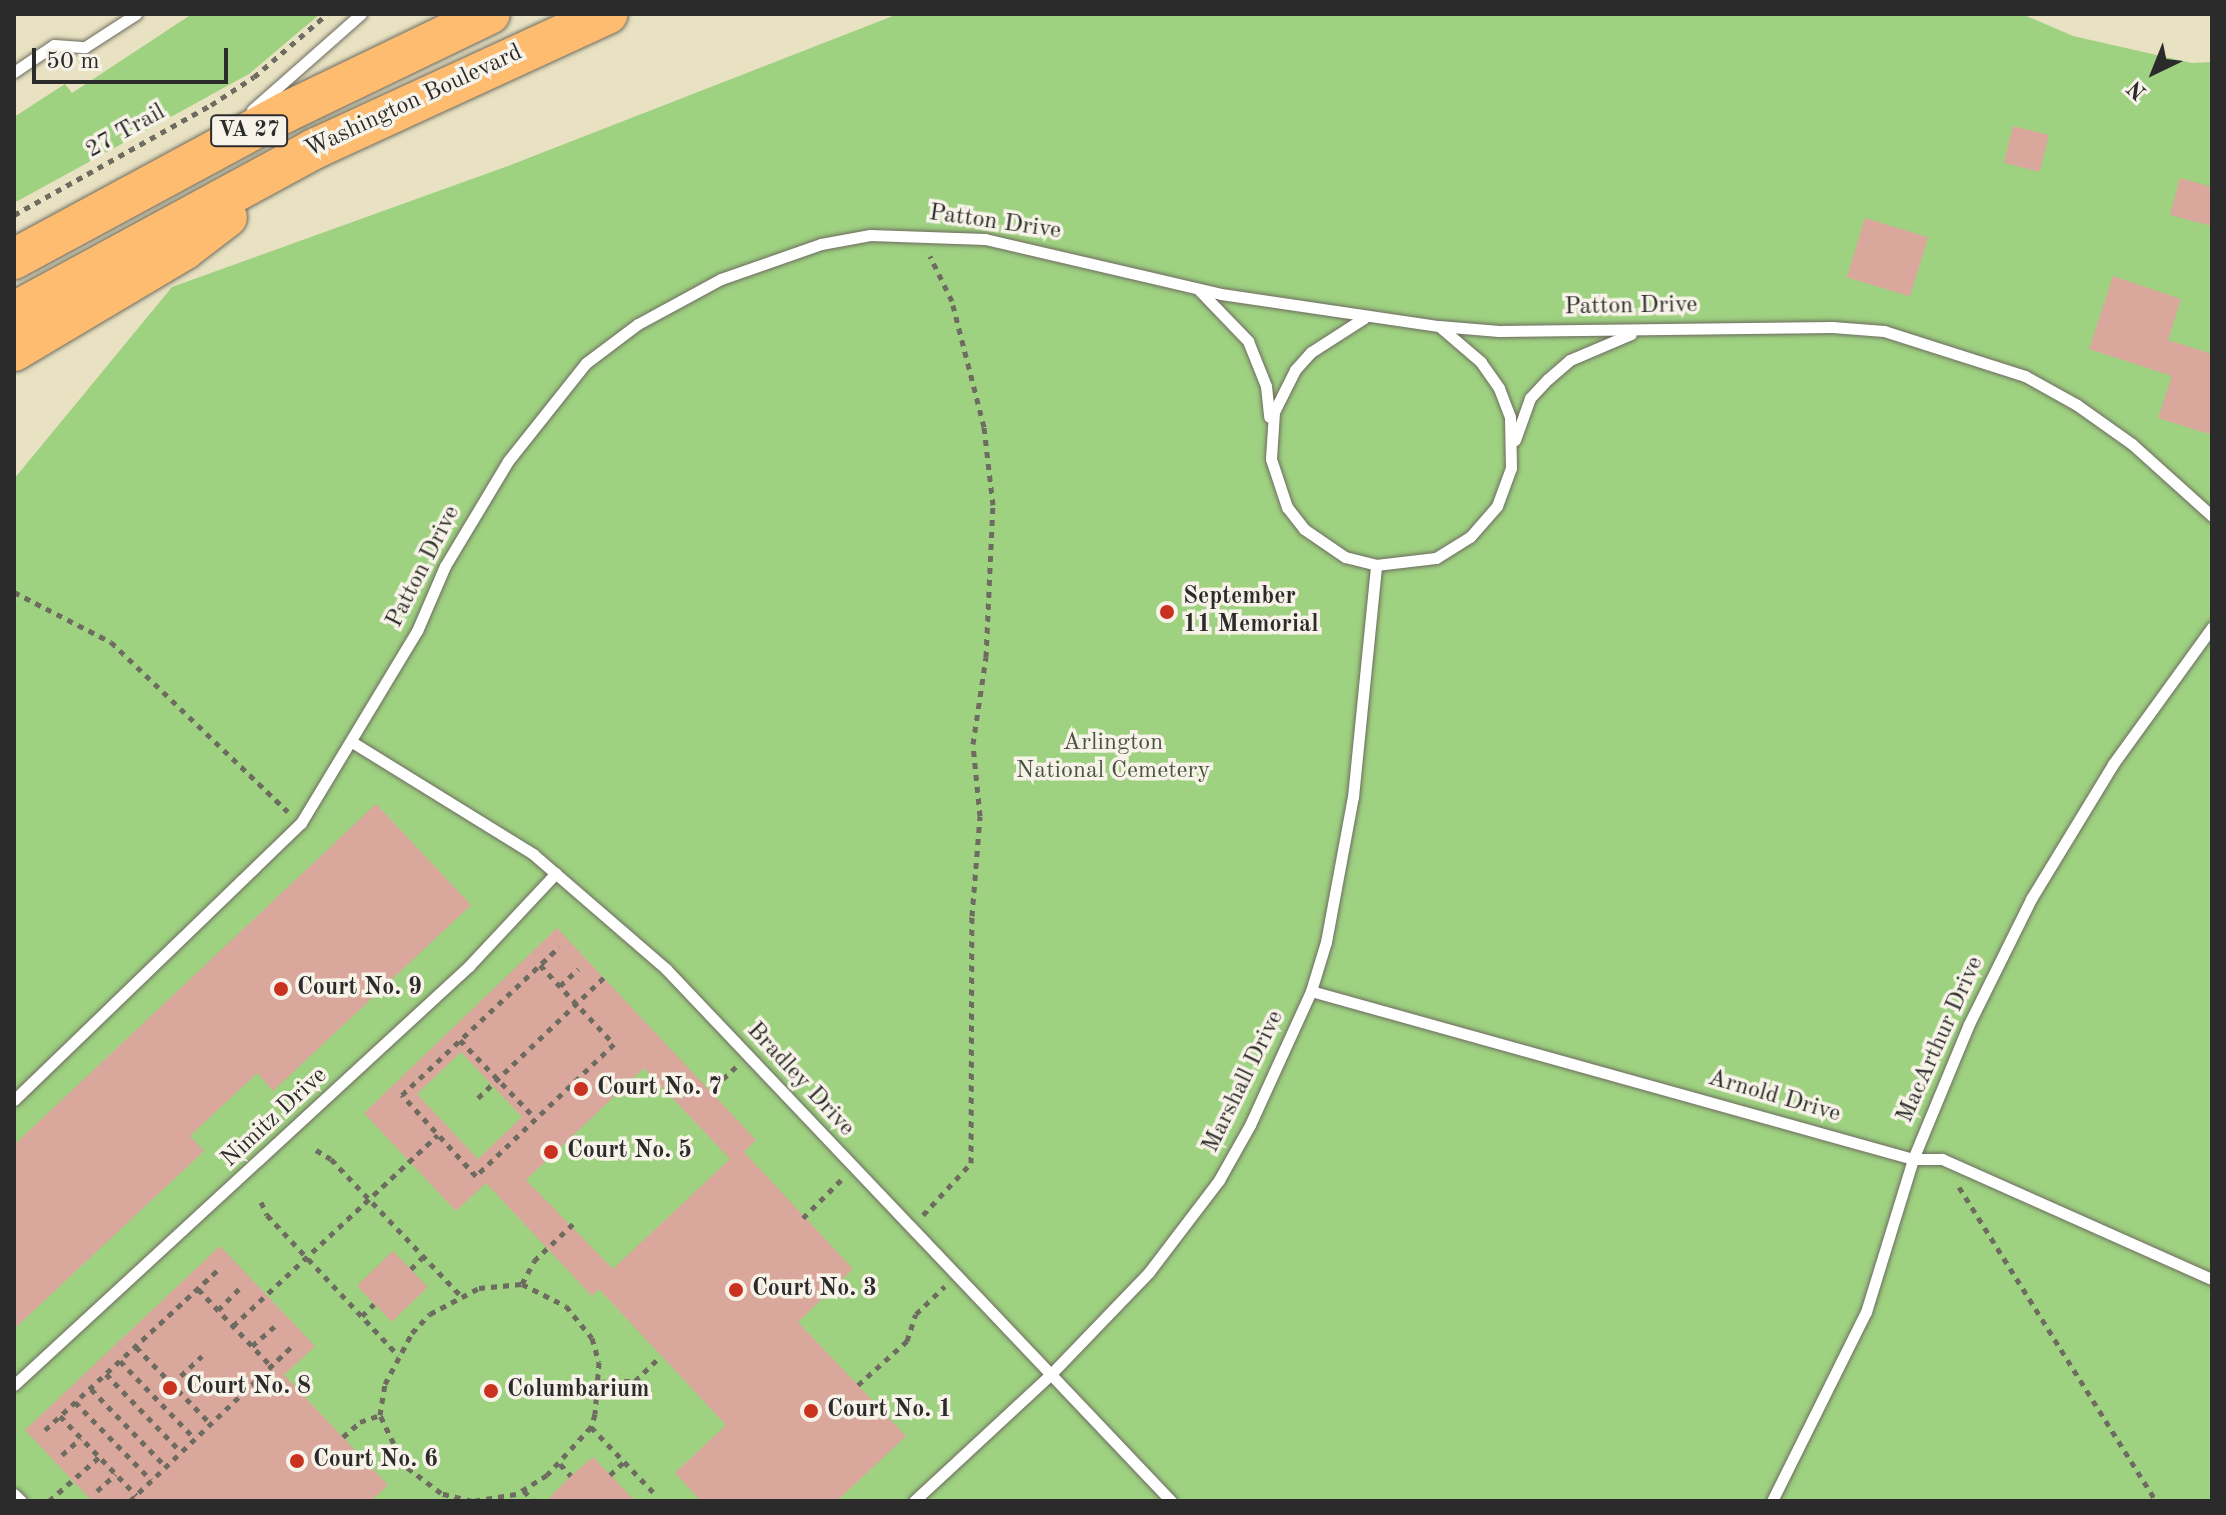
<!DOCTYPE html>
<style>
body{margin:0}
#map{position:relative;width:2226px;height:1515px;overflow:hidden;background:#e9e2c2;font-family:"Old Standard TT",serif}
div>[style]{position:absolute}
.green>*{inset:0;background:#9ed180}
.building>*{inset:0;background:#daa79c;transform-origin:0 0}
.path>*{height:5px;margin-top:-2.5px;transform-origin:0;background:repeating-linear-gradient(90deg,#6e6b60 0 6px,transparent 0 12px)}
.roads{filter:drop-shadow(0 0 2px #6e6b60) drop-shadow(0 0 2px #6e6b60)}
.service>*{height:11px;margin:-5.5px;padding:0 5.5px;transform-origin:5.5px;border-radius:5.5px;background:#fff}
.motorway>*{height:40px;margin:-20px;padding:0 20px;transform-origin:20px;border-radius:20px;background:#febc70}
.dots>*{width:22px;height:22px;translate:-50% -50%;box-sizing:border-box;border:4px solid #f7f3e8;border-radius:50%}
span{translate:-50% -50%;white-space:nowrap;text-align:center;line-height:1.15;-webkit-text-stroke:7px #f7f3e8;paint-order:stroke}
.shield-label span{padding:2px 6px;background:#f7f3e8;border:2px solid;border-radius:6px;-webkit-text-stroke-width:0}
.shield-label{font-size:22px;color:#2b2b2b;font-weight:700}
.street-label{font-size:24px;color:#2b2b2b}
.poi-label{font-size:24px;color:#2b2b2b;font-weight:700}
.left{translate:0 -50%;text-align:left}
.park-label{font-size:24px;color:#485440}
.frame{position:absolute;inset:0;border:16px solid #2b2b2b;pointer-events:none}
.north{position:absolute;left:2114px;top:32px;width:80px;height:80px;-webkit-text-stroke:6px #f7f3e8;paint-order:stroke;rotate:223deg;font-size:22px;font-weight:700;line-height:32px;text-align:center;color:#2b2b2b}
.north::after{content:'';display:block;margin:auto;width:28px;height:36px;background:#2b2b2b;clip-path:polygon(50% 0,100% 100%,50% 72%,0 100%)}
.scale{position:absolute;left:32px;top:48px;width:196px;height:36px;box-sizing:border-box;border:4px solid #2b2b2b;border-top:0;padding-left:10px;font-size:24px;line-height:28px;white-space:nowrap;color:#2b2b2b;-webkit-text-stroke:6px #f7f3e8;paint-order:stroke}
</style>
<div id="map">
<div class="green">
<i style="clip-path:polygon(192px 14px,320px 14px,249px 74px,14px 203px,14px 117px,65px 84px,72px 93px)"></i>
<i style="clip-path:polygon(898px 14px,2022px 14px,2073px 36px,2192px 63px,2212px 62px,2212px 1501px,14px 1501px,14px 479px,172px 287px,508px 166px)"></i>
</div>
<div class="building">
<i style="left:2013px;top:126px;width:37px;height:38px;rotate:14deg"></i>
<i style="clip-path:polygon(2180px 178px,2212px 187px,2212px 226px,2170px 215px)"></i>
<i style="left:1865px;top:218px;width:66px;height:62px;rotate:17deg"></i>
<i style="clip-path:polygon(2113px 276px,2181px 299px,2168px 340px,2212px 354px,2212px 435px,2158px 418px,2172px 376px,2089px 349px)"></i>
<i style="clip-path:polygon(376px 804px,471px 905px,273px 1091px,257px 1073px,190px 1136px,204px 1151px,14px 1329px,14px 1145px)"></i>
<i style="clip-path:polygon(evenodd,557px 928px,756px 1140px,744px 1152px,853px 1269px,798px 1322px,906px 1436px,837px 1501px,701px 1501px,675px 1473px,726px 1425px,599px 1289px,592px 1296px,486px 1183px,456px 1211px,364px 1113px,557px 928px,461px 1052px,522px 1117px,478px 1159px,417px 1094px,461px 1052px,557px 928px,644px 1068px,730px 1159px,613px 1269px,526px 1180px,644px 1068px)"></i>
<i style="clip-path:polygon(220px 1246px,315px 1346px,284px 1375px,388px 1485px,371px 1501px,92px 1501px,25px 1430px)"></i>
<i style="left:393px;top:1251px;width:50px;height:50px;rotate:46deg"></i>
<i style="clip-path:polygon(593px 1457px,635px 1501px,546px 1501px,571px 1476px)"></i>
</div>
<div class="path">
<i style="left:14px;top:215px;width:226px;rotate:-29.2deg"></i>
<i style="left:211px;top:105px;width:51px;rotate:-33.1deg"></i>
<i style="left:254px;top:77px;width:96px;rotate:-40.8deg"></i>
<i style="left:14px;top:592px;width:109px;rotate:27.3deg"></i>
<i style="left:111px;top:642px;width:245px;rotate:43.8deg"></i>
<i style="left:540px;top:965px;width:108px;rotate:46.9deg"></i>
<i style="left:614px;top:1044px;width:191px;rotate:136.3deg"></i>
<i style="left:476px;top:1176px;width:110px;rotate:-132.4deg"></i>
<i style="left:402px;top:1095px;width:216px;rotate:-43.3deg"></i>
<i style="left:560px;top:986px;width:25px;rotate:-43deg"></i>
<i style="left:460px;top:1040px;width:108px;rotate:46.1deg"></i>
<i style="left:723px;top:1079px;width:19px;rotate:-43deg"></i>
<i style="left:478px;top:1098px;width:176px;rotate:-43.8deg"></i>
<i style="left:316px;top:1150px;width:17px;rotate:31deg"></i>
<i style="left:331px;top:1159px;width:189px;rotate:46.5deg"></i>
<i style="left:1959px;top:1187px;width:371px;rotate:57.9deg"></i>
<i style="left:261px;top:1202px;width:14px;rotate:65deg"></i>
<i style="left:267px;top:1215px;width:192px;rotate:46.9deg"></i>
<i style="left:923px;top:1215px;width:71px;rotate:-47.3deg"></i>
<i style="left:971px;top:1163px;width:247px;rotate:-89.8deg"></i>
<i style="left:972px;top:916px;width:100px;rotate:-85.4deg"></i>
<i style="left:980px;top:816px;width:72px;rotate:-95.6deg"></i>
<i style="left:973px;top:744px;width:88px;rotate:-81.5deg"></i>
<i style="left:986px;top:657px;width:152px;rotate:-87.4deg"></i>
<i style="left:993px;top:505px;width:79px;rotate:-96.6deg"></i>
<i style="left:984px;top:427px;width:130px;rotate:-104.3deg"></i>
<i style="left:952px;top:301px;width:50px;rotate:-116.1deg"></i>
<i style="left:803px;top:1218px;width:55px;rotate:-45deg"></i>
<i style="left:411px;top:1269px;width:18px;rotate:-45deg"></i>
<i style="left:522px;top:1284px;width:26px;rotate:-62deg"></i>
<i style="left:534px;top:1261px;width:57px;rotate:-43.6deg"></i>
<i style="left:198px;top:1289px;width:106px;rotate:46.5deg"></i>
<i style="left:218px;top:1310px;width:31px;rotate:-45deg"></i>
<i style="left:362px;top:1316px;width:17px;rotate:-45deg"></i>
<i style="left:233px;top:1326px;width:280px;rotate:-43deg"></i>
<i style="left:252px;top:1346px;width:30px;rotate:-41deg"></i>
<i style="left:136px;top:1347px;width:107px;rotate:45.8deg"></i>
<i style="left:120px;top:1361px;width:108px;rotate:46.1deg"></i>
<i style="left:106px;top:1374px;width:108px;rotate:46.1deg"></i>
<i style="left:600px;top:1382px;width:35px;rotate:-2deg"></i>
<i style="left:635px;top:1381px;width:36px;rotate:-44deg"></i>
<i style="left:172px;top:1384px;width:41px;rotate:-43deg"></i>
<i style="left:858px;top:1385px;width:66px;rotate:-41.9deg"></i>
<i style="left:907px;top:1341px;width:28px;rotate:-72deg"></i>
<i style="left:916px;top:1314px;width:40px;rotate:-44deg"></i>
<i style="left:91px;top:1389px;width:108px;rotate:46.1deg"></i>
<i style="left:75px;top:1402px;width:109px;rotate:45.7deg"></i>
<i style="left:60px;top:1416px;width:110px;rotate:46.1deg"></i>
<i style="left:591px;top:1427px;width:94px;rotate:46.3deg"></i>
<i style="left:45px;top:1430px;width:237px;rotate:-42.8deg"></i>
<i style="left:343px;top:1437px;width:23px;rotate:-41deg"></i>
<i style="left:360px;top:1422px;width:21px;rotate:-19deg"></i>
<i style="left:62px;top:1455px;width:25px;rotate:-42deg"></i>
<i style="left:560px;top:1464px;width:16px;rotate:47deg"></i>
<i style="left:610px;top:1475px;width:19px;rotate:-43deg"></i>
<i style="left:97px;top:1491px;width:25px;rotate:-42deg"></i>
<i style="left:524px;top:1491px;width:14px;rotate:45deg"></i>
<i style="left:49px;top:1501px;width:67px;rotate:-41.3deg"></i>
<i style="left:130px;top:1501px;width:224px;rotate:-43.7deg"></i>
<i style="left:472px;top:1501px;width:32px;rotate:-166deg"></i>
<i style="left:441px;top:1493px;width:46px;rotate:-142.9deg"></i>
<i style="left:404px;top:1465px;width:55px;rotate:-115.6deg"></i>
<i style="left:380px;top:1415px;width:31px;rotate:-81deg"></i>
<i style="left:385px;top:1384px;width:58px;rotate:-62.1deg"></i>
<i style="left:412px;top:1333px;width:26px;rotate:-47deg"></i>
<i style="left:430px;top:1314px;width:55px;rotate:-28deg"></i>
<i style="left:479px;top:1288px;width:43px;rotate:-5.3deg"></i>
<i style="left:522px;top:1284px;width:49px;rotate:26.6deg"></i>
<i style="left:566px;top:1306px;width:41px;rotate:50.9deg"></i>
<i style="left:592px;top:1338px;width:25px;rotate:74deg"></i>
<i style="left:599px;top:1362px;width:52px;rotate:94.4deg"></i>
<i style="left:595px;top:1414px;width:14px;rotate:107deg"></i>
<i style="left:591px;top:1427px;width:65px;rotate:132.5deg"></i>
<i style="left:547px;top:1475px;width:36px;rotate:148deg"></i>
<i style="left:516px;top:1494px;width:44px;rotate:170.8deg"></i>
</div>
<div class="roads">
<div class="service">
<i style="left:14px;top:72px;width:48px;rotate:-34deg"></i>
<i style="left:54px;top:45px;width:31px;rotate:4deg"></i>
<i style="left:85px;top:47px;width:61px;rotate:-32.9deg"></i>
<i style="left:252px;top:110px;width:145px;rotate:-41.4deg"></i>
<i style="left:1199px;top:290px;width:71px;rotate:46.1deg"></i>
<i style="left:1248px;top:341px;width:48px;rotate:68.2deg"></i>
<i style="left:1266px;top:386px;width:31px;rotate:84deg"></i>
<i style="left:1364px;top:318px;width:63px;rotate:147.3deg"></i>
<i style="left:1311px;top:352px;width:24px;rotate:132deg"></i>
<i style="left:1295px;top:370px;width:47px;rotate:116.6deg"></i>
<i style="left:1274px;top:412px;width:47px;rotate:93.7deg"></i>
<i style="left:1271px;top:459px;width:51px;rotate:71.6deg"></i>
<i style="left:1287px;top:507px;width:28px;rotate:52deg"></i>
<i style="left:1304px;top:529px;width:50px;rotate:34.3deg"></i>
<i style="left:1345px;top:557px;width:32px;rotate:14deg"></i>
<i style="left:1376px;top:565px;width:60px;rotate:-6.7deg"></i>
<i style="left:1436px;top:558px;width:40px;rotate:-32deg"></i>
<i style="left:1470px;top:537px;width:41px;rotate:-48.9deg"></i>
<i style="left:1497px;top:506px;width:40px;rotate:-69.8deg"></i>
<i style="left:1511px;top:468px;width:51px;rotate:-91.1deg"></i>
<i style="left:1510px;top:417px;width:31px;rotate:-111deg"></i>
<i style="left:1499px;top:388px;width:32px;rotate:-125deg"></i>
<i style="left:1481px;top:362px;width:54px;rotate:-139.5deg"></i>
<i style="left:1515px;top:440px;width:45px;rotate:-70.3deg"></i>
<i style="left:1530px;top:398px;width:26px;rotate:-47deg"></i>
<i style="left:1548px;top:379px;width:29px;rotate:-41deg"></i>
<i style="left:1570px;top:360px;width:66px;rotate:-23.1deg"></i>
<i style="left:352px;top:742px;width:213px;rotate:31.7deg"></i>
<i style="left:533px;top:854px;width:176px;rotate:40.8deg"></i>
<i style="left:666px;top:969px;width:734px;rotate:46.49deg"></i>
<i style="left:1311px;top:991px;width:625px;rotate:15.59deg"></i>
<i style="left:1913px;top:1159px;width:29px"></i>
<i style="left:1942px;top:1159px;width:295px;rotate:24deg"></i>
<i style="left:14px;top:1100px;width:399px;rotate:-44deg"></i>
<i style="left:301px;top:823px;width:224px;rotate:-58.9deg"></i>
<i style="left:417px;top:631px;width:71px;rotate:-66.7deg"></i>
<i style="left:445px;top:566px;width:122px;rotate:-59deg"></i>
<i style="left:508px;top:461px;width:125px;rotate:-51.5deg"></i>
<i style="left:586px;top:363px;width:65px;rotate:-36.9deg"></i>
<i style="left:638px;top:324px;width:94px;rotate:-28.5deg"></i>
<i style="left:721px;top:279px;width:106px;rotate:-19.3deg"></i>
<i style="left:821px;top:244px;width:50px;rotate:-10.4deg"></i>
<i style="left:870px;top:235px;width:115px;rotate:2deg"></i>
<i style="left:985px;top:239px;width:242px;rotate:13.1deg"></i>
<i style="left:1221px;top:294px;width:220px;rotate:8.4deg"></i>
<i style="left:1439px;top:326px;width:60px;rotate:4.8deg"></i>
<i style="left:1499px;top:331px;width:333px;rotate:-0.7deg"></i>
<i style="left:1832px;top:327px;width:52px;rotate:4.4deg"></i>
<i style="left:1884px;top:331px;width:148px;rotate:17.7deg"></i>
<i style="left:2025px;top:376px;width:60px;rotate:29.1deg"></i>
<i style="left:2077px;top:405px;width:67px;rotate:35.3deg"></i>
<i style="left:2132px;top:444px;width:108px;rotate:42deg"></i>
<i style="left:14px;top:1385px;width:619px;rotate:-42.64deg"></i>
<i style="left:469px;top:966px;width:127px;rotate:-46.9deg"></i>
<i style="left:14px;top:1494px;width:10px;rotate:45deg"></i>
<i style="left:914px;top:1501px;width:185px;rotate:-42.8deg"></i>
<i style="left:1050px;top:1375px;width:143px;rotate:-46.1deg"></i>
<i style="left:1149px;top:1272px;width:116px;rotate:-52.7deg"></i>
<i style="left:1219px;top:1180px;width:63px;rotate:-60.6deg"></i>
<i style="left:1250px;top:1125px;width:147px;rotate:-65.5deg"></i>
<i style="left:1311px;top:991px;width:51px;rotate:-73deg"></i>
<i style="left:1326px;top:942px;width:147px;rotate:-79.5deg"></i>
<i style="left:1353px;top:797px;width:233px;rotate:-84.3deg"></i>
<i style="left:1772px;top:1501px;width:211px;rotate:-63.6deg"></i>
<i style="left:1866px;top:1312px;width:160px;rotate:-72.9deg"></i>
<i style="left:1913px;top:1159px;width:146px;rotate:-67.5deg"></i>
<i style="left:1969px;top:1024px;width:140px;rotate:-63.6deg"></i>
<i style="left:2031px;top:899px;width:158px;rotate:-58.7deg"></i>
<i style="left:2113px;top:764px;width:169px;rotate:-54.1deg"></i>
</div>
<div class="motorway">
<i style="left:14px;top:259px;width:309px;rotate:-28.4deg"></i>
<i style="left:286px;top:112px;width:226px;rotate:-25.7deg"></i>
<i style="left:14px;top:312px;width:341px;rotate:-28.5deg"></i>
<i style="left:314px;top:149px;width:323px;rotate:-24.7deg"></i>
<i style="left:14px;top:351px;width:198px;rotate:-30.7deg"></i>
<i style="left:184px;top:250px;width:54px;rotate:-37.5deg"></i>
</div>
</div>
<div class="dots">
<i style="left:1167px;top:612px;background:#c8321e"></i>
<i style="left:281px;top:989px;background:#c8321e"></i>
<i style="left:581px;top:1089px;background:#c8321e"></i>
<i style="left:551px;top:1152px;background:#c8321e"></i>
<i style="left:736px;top:1290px;background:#c8321e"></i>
<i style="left:170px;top:1388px;background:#c8321e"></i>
<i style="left:491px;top:1391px;background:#c8321e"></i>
<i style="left:811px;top:1411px;background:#c8321e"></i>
<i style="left:297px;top:1461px;background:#c8321e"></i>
</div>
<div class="shield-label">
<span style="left:249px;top:131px">VA 27</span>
</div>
<div class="street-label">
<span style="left:414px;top:102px;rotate:-25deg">Washington Boulevard</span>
<span style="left:126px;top:132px;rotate:-29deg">27 Trail</span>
<span style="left:995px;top:223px;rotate:8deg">Patton Drive</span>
<span style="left:1631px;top:307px;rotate:-1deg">Patton Drive</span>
<span style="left:424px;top:567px;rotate:-63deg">Patton Drive</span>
<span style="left:1941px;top:1040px;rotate:-66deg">MacArthur Drive</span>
<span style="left:800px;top:1080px;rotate:47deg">Bradley Drive</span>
<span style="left:1244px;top:1082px;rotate:-64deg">Marshall Drive</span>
<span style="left:1774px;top:1097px;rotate:16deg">Arnold Drive</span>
<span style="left:275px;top:1118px;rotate:-43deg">Nimitz Drive</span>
</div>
<div class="poi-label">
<span class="left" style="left:1183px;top:612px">September<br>11 Memorial</span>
<span class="left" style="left:297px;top:989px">Court No. 9</span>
<span class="left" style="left:597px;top:1089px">Court No. 7</span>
<span class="left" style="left:567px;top:1152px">Court No. 5</span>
<span class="left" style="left:752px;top:1290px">Court No. 3</span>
<span class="left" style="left:186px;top:1388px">Court No. 8</span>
<span class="left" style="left:507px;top:1391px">Columbarium</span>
<span class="left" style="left:827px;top:1411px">Court No. 1</span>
<span class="left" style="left:313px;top:1461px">Court No. 6</span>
</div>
<div class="park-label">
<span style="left:1113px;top:758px">Arlington<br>National Cemetery</span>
</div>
<div class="frame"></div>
<div class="north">N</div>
<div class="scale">50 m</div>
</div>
